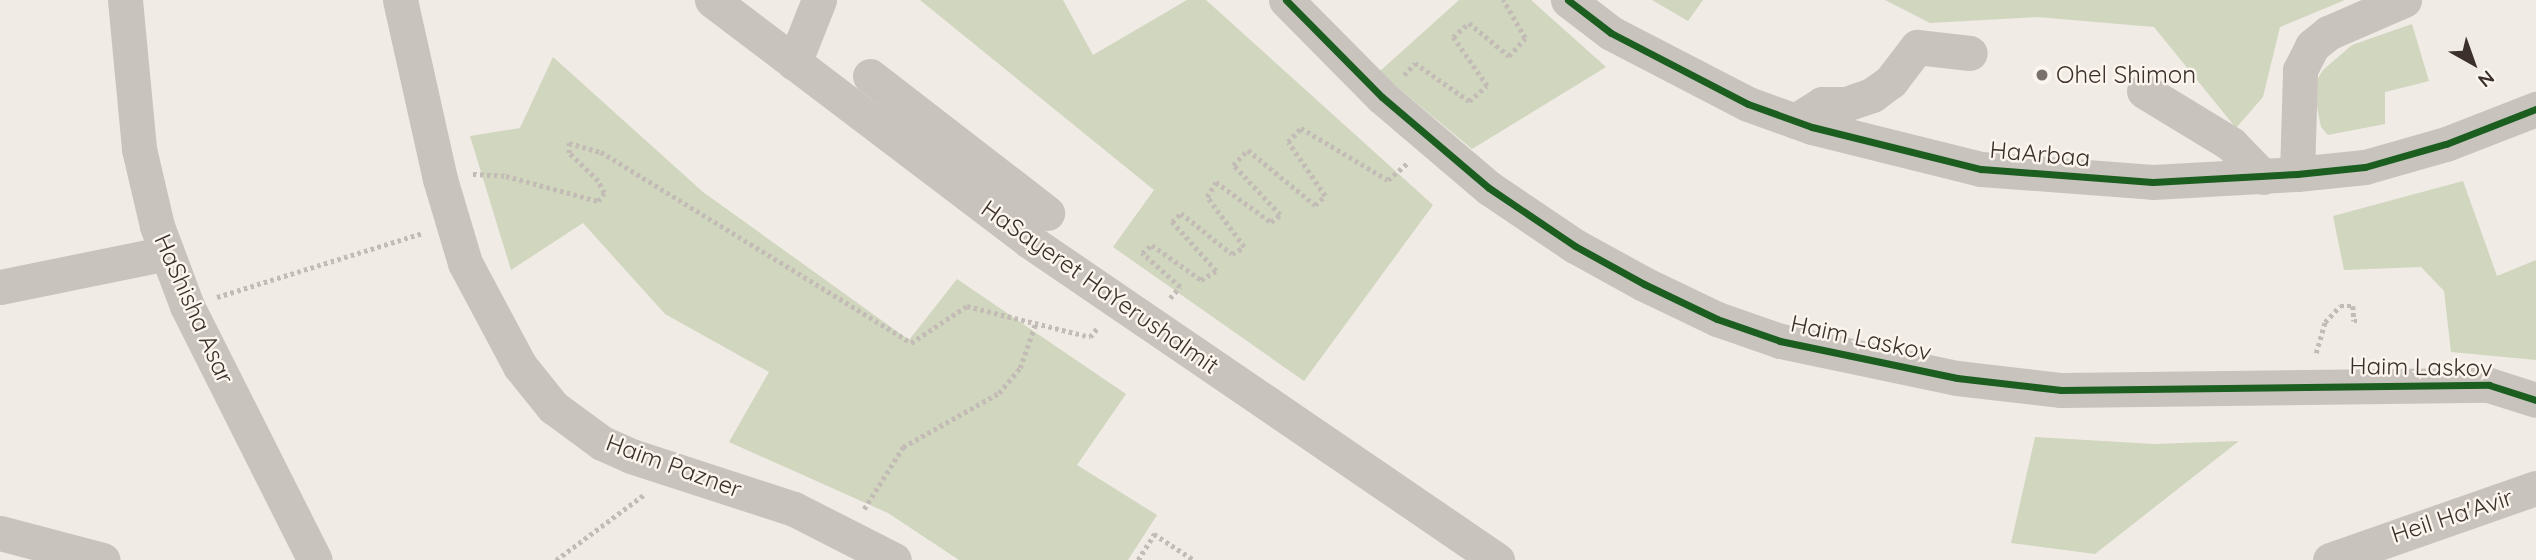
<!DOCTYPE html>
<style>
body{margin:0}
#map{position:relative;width:2536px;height:560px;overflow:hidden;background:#f0ebe5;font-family:Quicksand,sans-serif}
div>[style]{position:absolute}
.green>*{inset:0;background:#d1d6bf}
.path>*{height:4.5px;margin-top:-2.25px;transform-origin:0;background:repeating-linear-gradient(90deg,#c2bbb6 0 3.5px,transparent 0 7px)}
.minor>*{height:35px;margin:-17.5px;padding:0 17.5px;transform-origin:17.5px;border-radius:17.5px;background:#c9c3be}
.cycleway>*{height:7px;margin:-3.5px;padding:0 3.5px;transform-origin:3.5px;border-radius:3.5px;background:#1b5e20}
.dots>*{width:19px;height:19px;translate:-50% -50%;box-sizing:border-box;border:4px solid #fbf5ee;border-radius:50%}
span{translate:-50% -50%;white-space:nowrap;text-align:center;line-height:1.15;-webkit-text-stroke:5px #fbf5ee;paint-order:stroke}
.poi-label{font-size:24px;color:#3b302b}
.left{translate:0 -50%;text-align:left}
.street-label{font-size:24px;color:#3b302b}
.north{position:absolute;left:2438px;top:28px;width:70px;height:70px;-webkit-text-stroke:5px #fbf5ee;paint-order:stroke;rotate:140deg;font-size:19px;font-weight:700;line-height:28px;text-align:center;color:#3b302b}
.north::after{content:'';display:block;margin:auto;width:24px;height:32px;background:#3b302b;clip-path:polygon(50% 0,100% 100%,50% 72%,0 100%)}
</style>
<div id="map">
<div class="green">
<i style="clip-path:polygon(920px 0,1063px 0,1093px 55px,1187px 0,1206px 0,1433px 205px,1304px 381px,1113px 247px,1154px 190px)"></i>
<i style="clip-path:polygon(1459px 0,1531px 0,1606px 67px,1472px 149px,1379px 72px)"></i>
<i style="clip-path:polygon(1652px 0,1703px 0,1688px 21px)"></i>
<i style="clip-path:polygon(1885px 0,2345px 0,2280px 27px,2263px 97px,2236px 128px,2154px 27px,2037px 17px,1930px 23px)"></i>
<i style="clip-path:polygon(2412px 24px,2429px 81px,2385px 92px,2385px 124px,2328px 135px,2321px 127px,2316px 102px,2315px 83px,2323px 70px,2352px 45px)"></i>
<i style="clip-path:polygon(553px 57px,703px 192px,909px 340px,957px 279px,1126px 394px,1077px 465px,1157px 515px,1128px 560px,959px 560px,888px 513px,729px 442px,769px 372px,665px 314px,583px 223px,511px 270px,470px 136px,520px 128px)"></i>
<i style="clip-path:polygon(2463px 181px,2497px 276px,2536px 260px,2536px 360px,2451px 352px,2444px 291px,2421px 267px,2344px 270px,2333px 216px)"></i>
<i style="clip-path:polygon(2035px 437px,2154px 444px,2239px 441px,2095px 554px,2011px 543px)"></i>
</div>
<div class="path">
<i style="left:1404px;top:75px;width:16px;rotate:-47deg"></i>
<i style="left:1415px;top:63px;width:66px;rotate:35.1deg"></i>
<i style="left:1469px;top:101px;width:23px;rotate:-40deg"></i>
<i style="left:1487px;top:86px;width:60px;rotate:-124.8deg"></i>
<i style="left:1453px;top:37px;width:21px;rotate:-41deg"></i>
<i style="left:1469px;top:23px;width:52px;rotate:39.5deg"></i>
<i style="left:1509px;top:56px;width:24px;rotate:-48deg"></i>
<i style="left:1525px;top:38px;width:44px;rotate:-120.1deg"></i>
<i style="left:473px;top:174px;width:33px;rotate:3deg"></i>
<i style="left:506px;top:176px;width:95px;rotate:15.2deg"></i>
<i style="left:598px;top:201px;width:10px;rotate:-53deg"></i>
<i style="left:604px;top:193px;width:13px;rotate:-117deg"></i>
<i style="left:598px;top:181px;width:40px;rotate:-136deg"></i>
<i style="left:569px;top:153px;width:10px;rotate:-90deg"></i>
<i style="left:569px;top:143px;width:33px;rotate:16deg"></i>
<i style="left:601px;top:152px;width:364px;rotate:31.6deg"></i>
<i style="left:911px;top:343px;width:67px;rotate:-33.5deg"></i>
<i style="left:967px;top:306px;width:127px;rotate:14.1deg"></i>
<i style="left:1090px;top:337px;width:13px;rotate:-51deg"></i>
<i style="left:217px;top:297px;width:215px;rotate:-17.3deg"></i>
<i style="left:1170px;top:298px;width:15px;rotate:-48deg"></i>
<i style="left:1180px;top:287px;width:51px;rotate:-138.2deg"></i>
<i style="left:1142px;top:253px;width:13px;rotate:-39deg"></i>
<i style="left:1152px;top:245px;width:60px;rotate:35.5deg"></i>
<i style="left:1201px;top:280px;width:17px;rotate:-31deg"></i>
<i style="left:1216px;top:271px;width:66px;rotate:-131.9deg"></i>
<i style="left:1172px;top:222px;width:13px;rotate:-45deg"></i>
<i style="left:1181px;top:213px;width:65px;rotate:38.8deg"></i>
<i style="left:1232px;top:254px;width:14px;rotate:-30deg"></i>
<i style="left:1244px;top:247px;width:62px;rotate:-126.5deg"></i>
<i style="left:1207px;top:197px;width:17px;rotate:-59deg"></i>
<i style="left:1216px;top:182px;width:68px;rotate:36deg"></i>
<i style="left:1271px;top:222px;width:11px;rotate:-38deg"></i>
<i style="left:1280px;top:215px;width:69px;rotate:-133.2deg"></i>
<i style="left:1233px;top:165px;width:21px;rotate:-45deg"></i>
<i style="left:1248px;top:150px;width:87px;rotate:39.4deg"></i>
<i style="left:1315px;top:205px;width:13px;rotate:-42deg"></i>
<i style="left:1325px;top:196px;width:65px;rotate:-124.4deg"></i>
<i style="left:1288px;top:142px;width:19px;rotate:-47deg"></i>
<i style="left:1301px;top:128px;width:101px;rotate:30.9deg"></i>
<i style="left:1388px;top:180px;width:28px;rotate:-41deg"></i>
<i style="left:2316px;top:353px;width:32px;rotate:-74deg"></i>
<i style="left:2325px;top:322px;width:22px;rotate:-47deg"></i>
<i style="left:2340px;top:306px;width:13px"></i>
<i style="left:2353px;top:306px;width:15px;rotate:86deg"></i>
<i style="left:2354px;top:321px;width:5px"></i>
<i style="left:864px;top:509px;width:73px;rotate:-57.8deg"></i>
<i style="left:903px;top:447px;width:110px;rotate:-29.4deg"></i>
<i style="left:999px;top:393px;width:33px;rotate:-50deg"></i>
<i style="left:1020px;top:368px;width:46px;rotate:-70.8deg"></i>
<i style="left:556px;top:560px;width:111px;rotate:-36.6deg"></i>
<i style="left:1138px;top:560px;width:31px;rotate:-58deg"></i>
<i style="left:1154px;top:534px;width:48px;rotate:33deg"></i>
</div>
<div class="minor">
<i style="left:125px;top:0;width:150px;rotate:84.6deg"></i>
<i style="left:139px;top:149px;width:79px;rotate:76.8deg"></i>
<i style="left:157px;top:226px;width:85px;rotate:69.4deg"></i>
<i style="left:187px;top:306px;width:284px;rotate:63.3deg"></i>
<i style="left:400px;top:0;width:183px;rotate:77.4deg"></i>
<i style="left:440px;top:179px;width:88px;rotate:73.4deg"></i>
<i style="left:465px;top:263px;width:117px;rotate:61.9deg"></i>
<i style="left:520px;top:366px;width:53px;rotate:51.2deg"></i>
<i style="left:553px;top:407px;width:61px;rotate:36.3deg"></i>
<i style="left:602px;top:443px;width:32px;rotate:24deg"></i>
<i style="left:631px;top:456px;width:171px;rotate:18deg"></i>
<i style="left:794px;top:509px;width:112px;rotate:27deg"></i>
<i style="left:712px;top:0;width:397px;rotate:37.2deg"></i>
<i style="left:1028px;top:240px;width:568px;rotate:34.31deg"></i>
<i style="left:1286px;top:0;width:136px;rotate:45.3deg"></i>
<i style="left:1382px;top:97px;width:140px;rotate:40.4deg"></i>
<i style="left:1489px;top:188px;width:104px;rotate:34deg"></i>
<i style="left:1575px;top:246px;width:79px;rotate:28.8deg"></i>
<i style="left:1644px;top:284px;width:81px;rotate:25.6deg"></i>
<i style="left:1717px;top:319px;width:67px;rotate:19.2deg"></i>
<i style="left:1780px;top:341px;width:181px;rotate:11.8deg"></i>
<i style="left:1957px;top:378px;width:105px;rotate:6.6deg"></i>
<i style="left:2061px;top:390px;width:428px;rotate:-0.7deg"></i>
<i style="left:2489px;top:385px;width:49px;rotate:17.7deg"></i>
<i style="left:1568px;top:0;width:54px;rotate:37.5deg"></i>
<i style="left:1611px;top:33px;width:154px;rotate:27.4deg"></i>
<i style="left:1748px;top:104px;width:68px;rotate:19.8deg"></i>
<i style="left:1812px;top:127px;width:174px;rotate:14deg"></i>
<i style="left:1981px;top:169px;width:172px;rotate:4.3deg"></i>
<i style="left:2153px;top:182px;width:144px;rotate:-3.2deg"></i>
<i style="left:2297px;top:174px;width:68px;rotate:-5.9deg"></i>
<i style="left:2365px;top:167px;width:84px;rotate:-15.9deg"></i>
<i style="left:2446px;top:144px;width:97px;rotate:-21.3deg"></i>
<i style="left:794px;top:63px;width:68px;rotate:-68.4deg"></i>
<i style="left:870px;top:76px;width:224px;rotate:37.7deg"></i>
<i style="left:2144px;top:91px;width:102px;rotate:31.3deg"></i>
<i style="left:2231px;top:144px;width:46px;rotate:45.9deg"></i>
<i style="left:1795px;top:121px;width:32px;rotate:-32deg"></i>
<i style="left:1822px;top:104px;width:24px"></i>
<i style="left:1846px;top:104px;width:28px;rotate:-19deg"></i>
<i style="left:1872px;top:95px;width:24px;rotate:-36deg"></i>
<i style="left:1891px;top:81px;width:43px;rotate:-52.6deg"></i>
<i style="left:1917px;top:47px;width:53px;rotate:6.5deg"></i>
<i style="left:2297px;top:174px;width:104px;rotate:-88.3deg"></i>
<i style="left:2300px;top:70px;width:27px;rotate:-63deg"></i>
<i style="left:2312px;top:46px;width:21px;rotate:-39deg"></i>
<i style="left:2328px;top:33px;width:83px;rotate:-23.5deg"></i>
<i style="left:0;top:287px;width:170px;rotate:-11.5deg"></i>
<i style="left:0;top:533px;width:106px;rotate:14.7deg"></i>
<i style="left:2330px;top:560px;width:218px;rotate:-19.3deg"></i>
</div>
<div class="cycleway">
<i style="left:1286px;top:0;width:136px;rotate:45.3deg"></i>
<i style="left:1382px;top:97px;width:140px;rotate:40.4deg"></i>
<i style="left:1489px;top:188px;width:104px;rotate:34deg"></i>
<i style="left:1575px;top:246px;width:79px;rotate:28.8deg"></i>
<i style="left:1644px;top:284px;width:81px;rotate:25.6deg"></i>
<i style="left:1717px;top:319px;width:67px;rotate:19.2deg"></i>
<i style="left:1780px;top:341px;width:181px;rotate:11.8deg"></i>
<i style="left:1957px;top:378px;width:105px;rotate:6.6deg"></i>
<i style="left:2061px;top:390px;width:428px;rotate:-0.7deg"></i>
<i style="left:2489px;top:385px;width:49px;rotate:17.7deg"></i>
<i style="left:1568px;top:0;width:54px;rotate:37.5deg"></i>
<i style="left:1611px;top:33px;width:154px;rotate:27.4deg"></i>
<i style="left:1748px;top:104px;width:68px;rotate:19.8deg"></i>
<i style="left:1812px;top:127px;width:174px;rotate:14deg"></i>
<i style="left:1981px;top:169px;width:172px;rotate:4.3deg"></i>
<i style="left:2153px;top:182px;width:144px;rotate:-3.2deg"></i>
<i style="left:2297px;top:174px;width:68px;rotate:-5.9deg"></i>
<i style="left:2365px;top:167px;width:84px;rotate:-15.9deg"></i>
<i style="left:2446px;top:144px;width:97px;rotate:-21.3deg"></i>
</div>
<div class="dots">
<i style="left:2042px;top:75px;background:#7a716c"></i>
</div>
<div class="poi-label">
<span class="left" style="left:2056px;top:75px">Ohel Shimon</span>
</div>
<div class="street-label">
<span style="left:2040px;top:154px;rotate:5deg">HaArbaa</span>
<span style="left:1100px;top:287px;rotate:35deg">HaSayeret HaYerushalmit</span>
<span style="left:194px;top:309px;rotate:66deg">HaShisha Asar</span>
<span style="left:1861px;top:338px;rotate:12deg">Haim Laskov</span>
<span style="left:2421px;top:367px;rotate:1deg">Haim Laskov</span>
<span style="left:674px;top:466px;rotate:20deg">Haim Pazner</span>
<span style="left:2452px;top:516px;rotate:-18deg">Heil Ha'Avir</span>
</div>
<div class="north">N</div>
</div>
